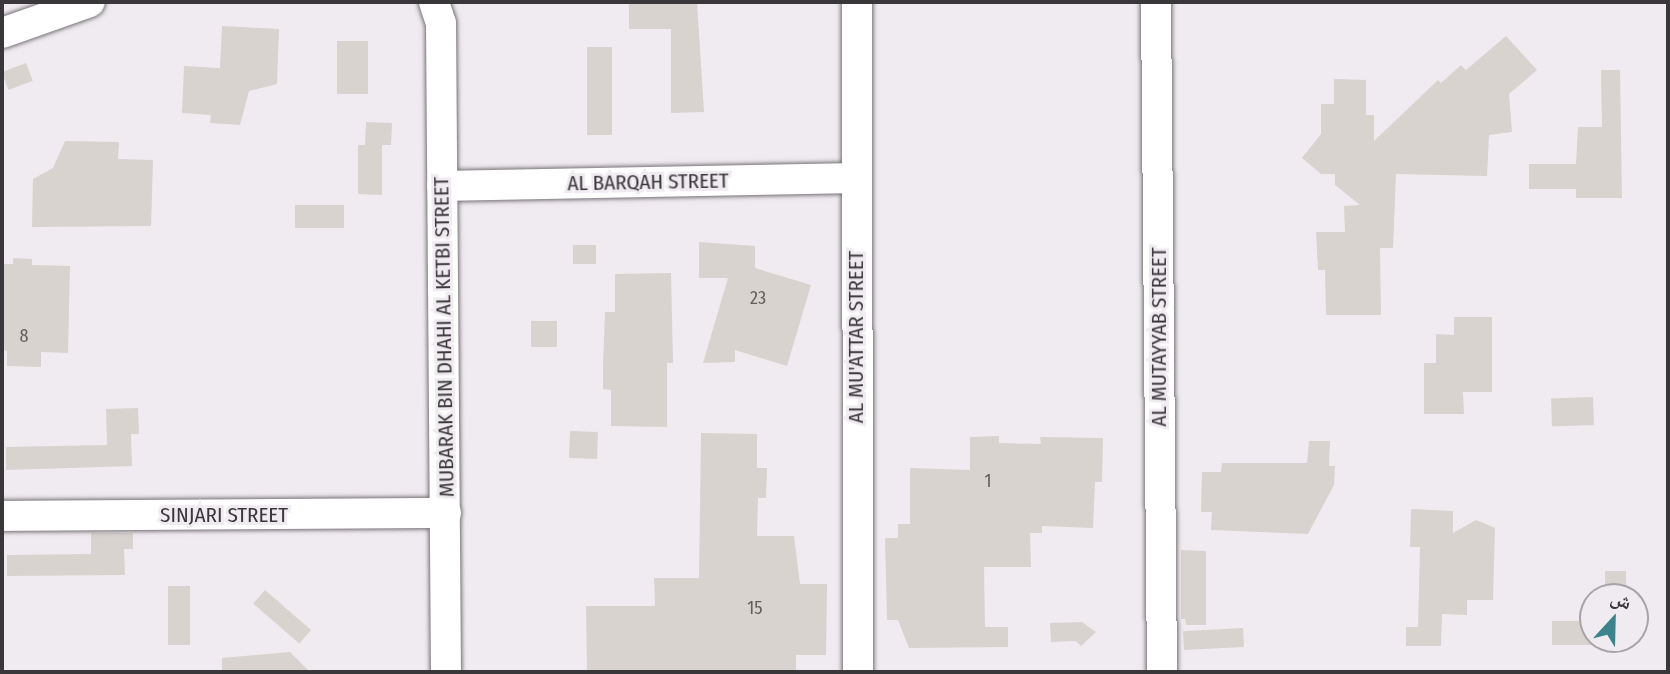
<!DOCTYPE html>
<meta charset="utf-8">
<style>
body{margin:0}
#map{position:relative;width:1670px;height:674px;overflow:hidden;background:#f0ebf0;font-family:"Fira Sans Condensed","Noto Naskh Arabic",sans-serif}
div>[style]{position:absolute}
.building>*{inset:0;background:#d8d3ce;transform-origin:0 0}
.roads{filter:drop-shadow(0 0 2px #797479) drop-shadow(0 0 2px #797479)}
.street>*{height:30px;margin:-15px;padding:0 15px;transform-origin:15px;border-radius:15px;background:#fff}
span{translate:-50% -50%;white-space:nowrap;text-align:center;line-height:1.15;-webkit-text-stroke:6px #f0ebf0;paint-order:stroke}
.number-label{font-size:18px;color:#615e5e}
.number-label span{-webkit-text-stroke-width:0}
.street-label{font-size:21px;color:#393739}
.frame{position:absolute;inset:0;border:4px solid #393739;pointer-events:none}
.north{position:absolute;left:1579px;top:583px;width:70px;height:70px;box-sizing:border-box;background:#f0ebf0;border:2px solid #a7a3a7;border-radius:50%;rotate:22deg;font-size:19px;font-weight:700;line-height:28px;text-align:center;color:#393739}
.north::after{content:'';display:block;margin:auto;width:24px;height:32px;background:#3c848b;clip-path:polygon(50% 0,100% 100%,50% 72%,0 100%)}
</style>
<div id="map">
<div class="building">
<i style="clip-path:polygon(629px 2px,697px 2px,704px 112px,671px 113px,671px 29px,629px 29px)"></i>
<i style="clip-path:polygon(222px 26px,279px 29px,277px 84px,249px 91px,240px 125px,210px 123px,211px 115px,182px 113px,184px 66px,220px 68px)"></i>
<i style="clip-path:polygon(1506px 36px,1537px 70px,1509px 94px,1512px 132px,1489px 135px,1487px 176px,1396px 174px,1393px 248px,1380px 248px,1381px 315px,1326px 315px,1325px 270px,1318px 270px,1316px 232px,1345px 232px,1344px 206px,1360px 205px,1335px 185px,1335px 174px,1321px 174px,1302px 158px,1321px 134px,1321px 104px,1334px 104px,1334px 79px,1366px 80px,1366px 115px,1374px 115px,1374px 141px,1438px 80px,1441px 83px,1461px 65px,1466px 70px)"></i>
<i style="left:337px;top:41px;width:31px;height:53px"></i>
<i style="left:587px;top:47px;width:25px;height:88px"></i>
<i style="left:26px;top:63px;width:19px;height:26px;rotate:69deg"></i>
<i style="clip-path:polygon(1601px 70px,1620px 70px,1622px 198px,1576px 198px,1576px 189px,1529px 189px,1529px 164px,1576px 164px,1578px 127px,1602px 127px)"></i>
<i style="clip-path:polygon(366px 122px,392px 123px,391px 145px,382px 145px,382px 195px,358px 194px,358px 145px,365px 145px)"></i>
<i style="clip-path:polygon(65px 141px,119px 142px,118px 159px,153px 160px,151px 226px,32px 227px,33px 179px,53px 168px)"></i>
<i style="left:295px;top:205px;width:49px;height:23px"></i>
<i style="clip-path:polygon(699px 242px,755px 246px,755px 268px,811px 285px,787px 366px,735px 350px,735px 362px,703px 363px,728px 278px,699px 278px)"></i>
<i style="left:573px;top:245px;width:23px;height:19px"></i>
<i style="clip-path:polygon(13px 258px,32px 259px,32px 265px,70px 266px,68px 353px,41px 352px,41px 367px,7px 366px,7px 351px,2px 350px,2px 264px,13px 264px)"></i>
<i style="clip-path:polygon(671px 273px,673px 363px,667px 363px,667px 427px,611px 426px,611px 390px,603px 389px,603px 364px,605px 312px,615px 312px,615px 274px)"></i>
<i style="clip-path:polygon(1454px 317px,1492px 317px,1492px 392px,1463px 392px,1464px 414px,1424px 414px,1424px 363px,1436px 363px,1436px 334px,1454px 335px)"></i>
<i style="left:531px;top:321px;width:26px;height:26px"></i>
<i style="left:1593px;top:397px;width:28px;height:42px;rotate:88deg"></i>
<i style="clip-path:polygon(138px 408px,139px 434px,131px 434px,132px 466px,6px 470px,6px 447px,107px 445px,106px 409px)"></i>
<i style="left:570px;top:431px;width:28px;height:27px;rotate:2deg"></i>
<i style="clip-path:polygon(701px 433px,757px 434px,757px 468px,767px 468px,766px 498px,758px 498px,757px 536px,794px 536px,800px 584px,827px 584px,826px 655px,796px 655px,796px 672px,587px 672px,586px 606px,655px 606px,654px 578px,699px 578px)"></i>
<i style="clip-path:polygon(999px 436px,999px 443px,1041px 444px,1040px 437px,1103px 438px,1102px 482px,1095px 482px,1093px 528px,1042px 526px,1042px 533px,1030px 533px,1031px 567px,984px 567px,985px 627px,1008px 627px,1008px 647px,909px 648px,898px 620px,887px 620px,885px 538px,898px 538px,898px 524px,910px 524px,910px 468px,970px 470px,970px 437px)"></i>
<i style="clip-path:polygon(1309px 441px,1330px 441px,1329px 466px,1335px 466px,1334px 485px,1308px 534px,1211px 530px,1212px 512px,1201px 512px,1202px 472px,1221px 472px,1222px 463px,1307px 463px)"></i>
<i style="clip-path:polygon(1411px 509px,1453px 511px,1453px 533px,1476px 520px,1495px 528px,1493px 600px,1467px 600px,1467px 615px,1442px 614px,1441px 646px,1406px 646px,1406px 627px,1418px 627px,1420px 547px,1410px 547px)"></i>
<i style="clip-path:polygon(91px 533px,133px 533px,133px 549px,124px 549px,125px 575px,7px 576px,7px 555px,91px 554px)"></i>
<i style="clip-path:polygon(1181px 550px,1206px 551px,1206px 625px,1186px 625px,1185px 619px,1181px 619px)"></i>
<i style="left:1605px;top:571px;width:21px;height:26px"></i>
<i style="left:168px;top:586px;width:22px;height:59px"></i>
<i style="left:265px;top:590px;width:61px;height:18px;rotate:41deg"></i>
<i style="left:1552px;top:621px;width:41px;height:24px"></i>
<i style="clip-path:polygon(1082px 622px,1096px 632px,1081px 646px,1076px 641px,1051px 642px,1050px 623px)"></i>
<i style="left:1243px;top:628px;width:19px;height:60px;rotate:87deg"></i>
<i style="clip-path:polygon(290px 652px,310px 672px,222px 672px,222px 658px)"></i>
</div>
<div class="roads">
<div class="street">
<i style="left:434px;top:2px;width:22px;rotate:72deg"></i>
<i style="left:441px;top:23px;width:649px;rotate:89.56deg"></i>
<i style="left:857px;top:2px;width:670px;rotate:89.91deg"></i>
<i style="left:1156px;top:2px;width:670px;rotate:89.49deg"></i>
<i style="left:2px;top:33px;width:93px;rotate:-19.4deg"></i>
<i style="left:442px;top:186px;width:413px;rotate:-1.1deg"></i>
<i style="left:2px;top:516px;width:444px;rotate:-0.4deg"></i>
</div>
</div>
<div class="number-label">
<span style="left:758px;top:298px">23</span>
<span style="left:24px;top:336px">8</span>
<span style="left:988px;top:481px">1</span>
<span style="left:755px;top:608px">15</span>
</div>
<div class="street-label">
<span style="left:648px;top:182px;rotate:-1deg">AL BARQAH STREET</span>
<span style="left:444px;top:337px;rotate:-91deg">MUBARAK BIN DHAHI AL KETBI STREET</span>
<span style="left:856px;top:337px;rotate:-90deg">AL MU'ATTAR STREET</span>
<span style="left:1159px;top:337px;rotate:-90deg">AL MUTAYYAB STREET</span>
<span style="left:224px;top:515px">SINJARI STREET</span>
</div>
<div class="frame"></div>
<div class="north">ش</div>
</div>
